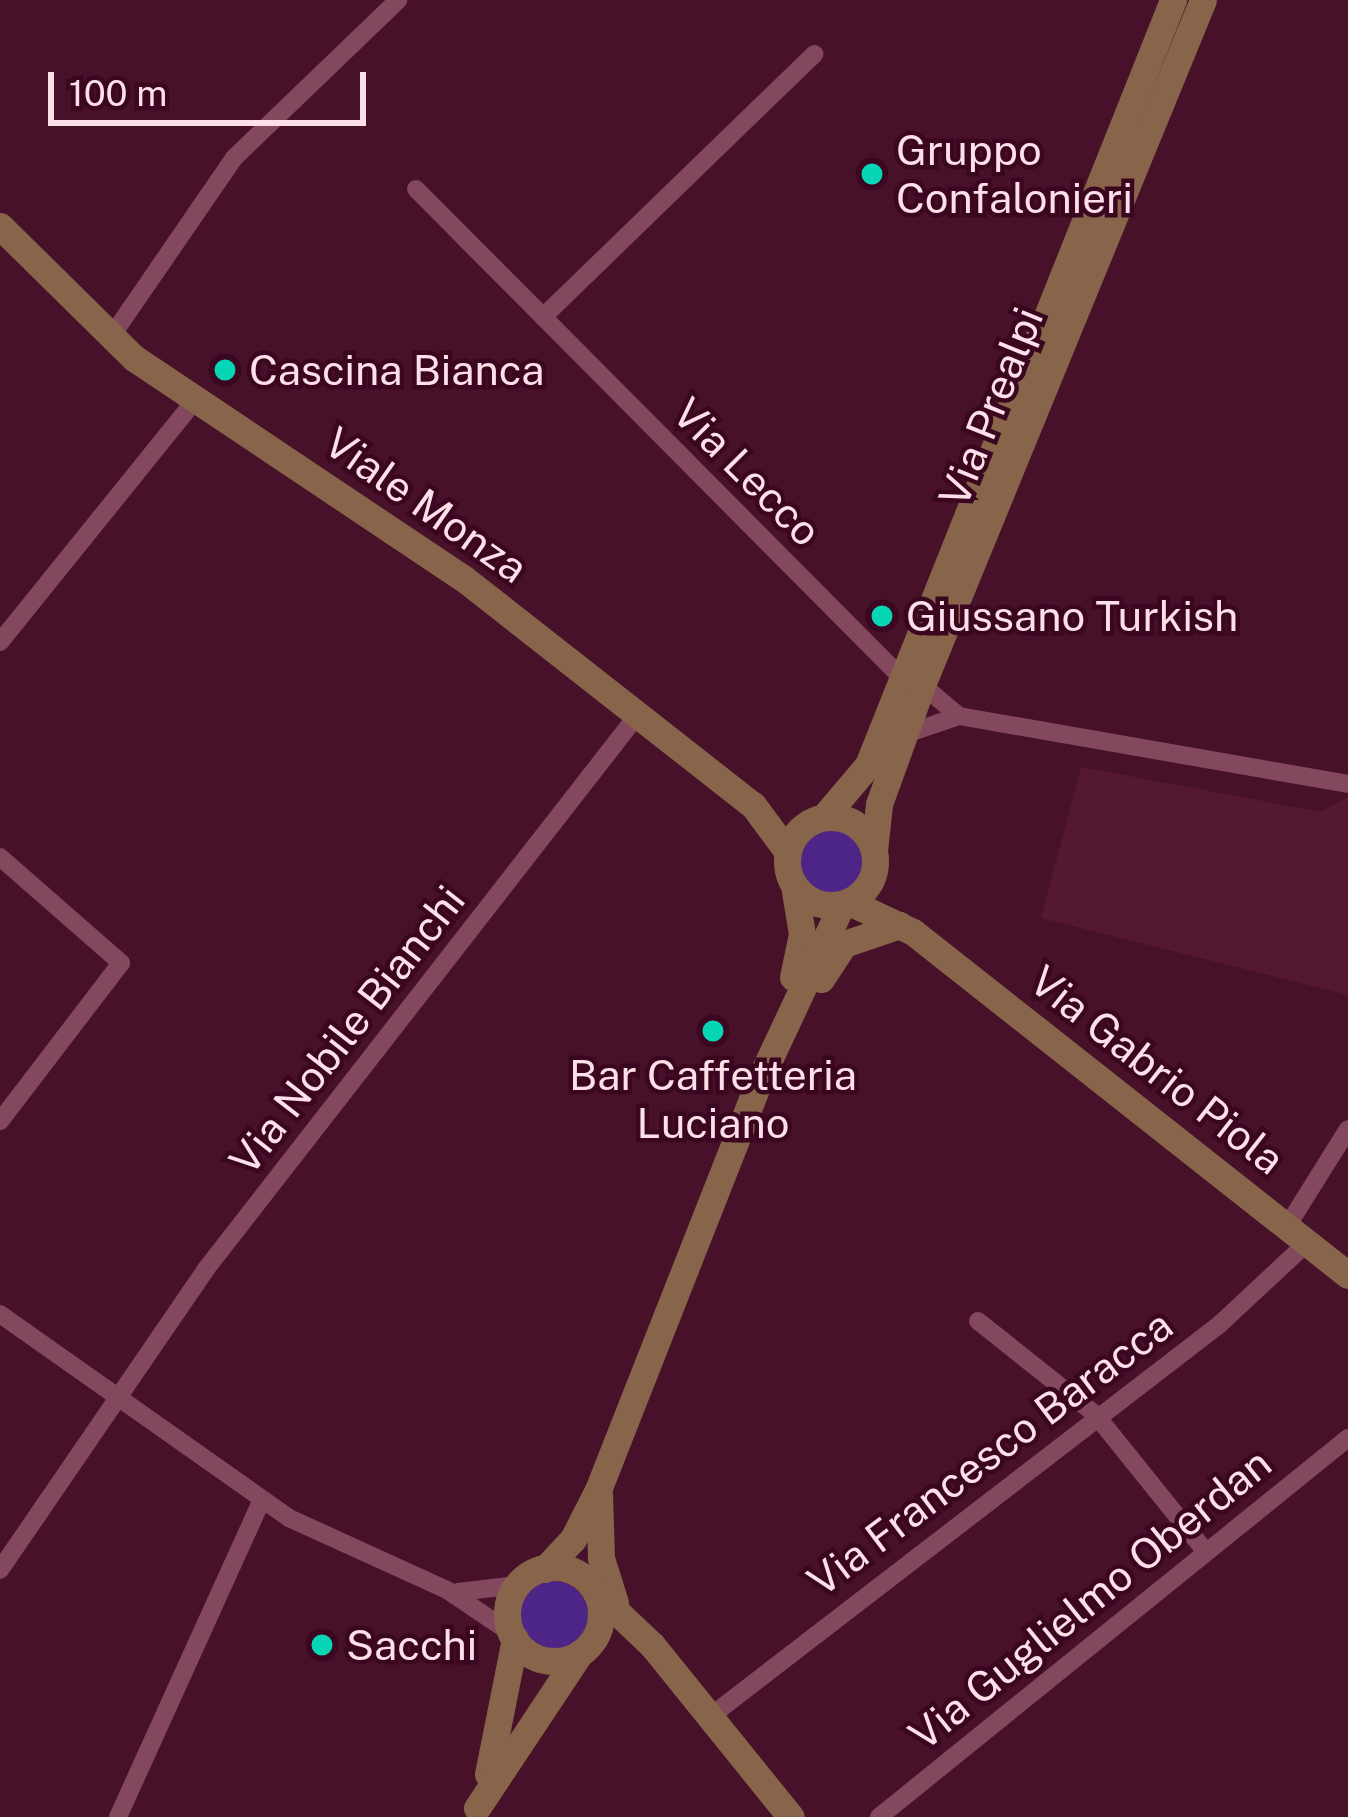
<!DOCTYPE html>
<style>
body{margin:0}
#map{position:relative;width:1348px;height:1817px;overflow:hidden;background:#471229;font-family:"Public Sans",sans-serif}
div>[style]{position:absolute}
.built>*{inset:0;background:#551833}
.green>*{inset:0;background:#4d2587}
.round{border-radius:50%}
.street>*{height:18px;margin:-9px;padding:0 9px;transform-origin:9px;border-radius:9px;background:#83485e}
.secondary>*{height:27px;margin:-13.5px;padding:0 13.5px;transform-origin:13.5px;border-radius:13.5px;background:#88644a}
.secondary>.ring{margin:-13.5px;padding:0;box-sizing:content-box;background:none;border:27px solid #88644a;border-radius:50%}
.dots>*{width:33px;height:33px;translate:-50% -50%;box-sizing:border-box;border:6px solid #3b061f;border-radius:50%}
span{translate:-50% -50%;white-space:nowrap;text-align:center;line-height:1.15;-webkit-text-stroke:9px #3b061f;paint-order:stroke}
.poi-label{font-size:42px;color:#fcdfe8}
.left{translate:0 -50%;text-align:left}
.street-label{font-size:42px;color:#fcdfe8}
.scale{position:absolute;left:48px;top:72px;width:318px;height:54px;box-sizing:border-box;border:6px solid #fcdfe8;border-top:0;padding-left:15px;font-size:36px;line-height:42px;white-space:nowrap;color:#fcdfe8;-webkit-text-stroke:9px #3b061f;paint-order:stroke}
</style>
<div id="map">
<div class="built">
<i style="clip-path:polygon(1081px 767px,1321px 812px,1348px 797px,1348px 995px,1041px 918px)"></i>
</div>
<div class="green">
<i class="round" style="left:796px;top:825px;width:70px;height:70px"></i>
<i class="round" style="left:520px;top:1581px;width:68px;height:68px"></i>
</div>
<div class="street">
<i style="left:416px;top:189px;width:688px;rotate:45.18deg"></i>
<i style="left:543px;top:317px;width:378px;rotate:-44.1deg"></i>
<i style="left:111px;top:337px;width:217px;rotate:-55.5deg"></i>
<i style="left:234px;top:158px;width:228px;rotate:-43.9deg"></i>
<i style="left:0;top:642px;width:312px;rotate:-51.1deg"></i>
<i style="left:922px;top:685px;width:48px;rotate:40deg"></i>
<i style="left:903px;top:735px;width:59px;rotate:-18.7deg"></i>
<i style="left:959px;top:716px;width:395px;rotate:9.9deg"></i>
<i style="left:0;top:857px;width:161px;rotate:41.2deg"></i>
<i style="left:121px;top:963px;width:199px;rotate:127.4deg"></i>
<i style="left:1288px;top:1225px;width:113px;rotate:-58deg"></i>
<i style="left:0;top:1314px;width:354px;rotate:35.2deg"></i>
<i style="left:289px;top:1518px;width:174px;rotate:24.5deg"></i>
<i style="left:447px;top:1590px;width:77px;rotate:33.9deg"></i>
<i style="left:978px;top:1321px;width:149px;rotate:38.5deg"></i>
<i style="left:1095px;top:1414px;width:176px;rotate:51.2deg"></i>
<i style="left:0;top:1570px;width:365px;rotate:-55.6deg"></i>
<i style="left:206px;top:1269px;width:705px;rotate:-52.09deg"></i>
<i style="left:458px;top:1592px;width:60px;rotate:-6.7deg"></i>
<i style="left:711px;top:1716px;width:642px;rotate:-37.6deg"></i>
<i style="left:1220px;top:1324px;width:120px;rotate:-43deg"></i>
<i style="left:118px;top:1817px;width:348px;rotate:-65.6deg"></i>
<i style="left:879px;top:1817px;width:603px;rotate:-38.94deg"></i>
</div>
<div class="secondary">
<i style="left:0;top:226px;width:188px;rotate:44.6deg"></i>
<i style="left:134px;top:358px;width:396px;rotate:33.8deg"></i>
<i style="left:463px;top:578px;width:368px;rotate:38.1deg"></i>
<i style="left:753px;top:805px;width:57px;rotate:53.5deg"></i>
<i class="ring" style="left:787px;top:817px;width:61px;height:61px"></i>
<i style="left:824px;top:817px;width:68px;rotate:-49.8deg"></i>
<i style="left:868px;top:765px;width:824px;rotate:-68.26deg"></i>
<i style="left:874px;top:851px;width:47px;rotate:-83.9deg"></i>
<i style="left:879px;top:804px;width:127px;rotate:-70.1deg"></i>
<i style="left:922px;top:685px;width:740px;rotate:-67.7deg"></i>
<i style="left:849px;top:902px;width:71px;rotate:25.1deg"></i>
<i style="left:913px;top:932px;width:554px;rotate:38.26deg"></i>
<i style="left:793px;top:977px;width:44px;rotate:-78.2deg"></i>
<i style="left:802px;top:934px;width:50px;rotate:-99.3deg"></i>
<i style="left:821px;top:979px;width:42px;rotate:-56.7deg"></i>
<i style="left:844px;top:944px;width:59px;rotate:-18.7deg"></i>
<i style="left:599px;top:1494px;width:64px;rotate:88.2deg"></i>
<i style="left:601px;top:1558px;width:47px;rotate:72.7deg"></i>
<i class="ring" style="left:507px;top:1567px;width:67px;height:67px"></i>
<i style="left:545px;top:1569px;width:41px;rotate:-47deg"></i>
<i style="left:573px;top:1539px;width:55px;rotate:-63deg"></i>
<i style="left:598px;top:1490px;width:444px;rotate:-68.5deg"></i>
<i style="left:761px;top:1077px;width:191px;rotate:-64.9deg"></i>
<i style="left:595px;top:1591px;width:79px;rotate:43.5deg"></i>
<i style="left:652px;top:1645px;width:221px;rotate:51.1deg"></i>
<i style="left:488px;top:1774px;width:138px;rotate:-78.7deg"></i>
<i style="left:477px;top:1808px;width:186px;rotate:-56.4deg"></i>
</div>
<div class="dots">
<i style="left:872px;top:174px;background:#06d5b6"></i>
<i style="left:225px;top:370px;background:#06d5b6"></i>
<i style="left:882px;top:616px;background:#06d5b6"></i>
<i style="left:713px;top:1031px;background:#06d5b6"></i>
<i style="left:322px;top:1645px;background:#06d5b6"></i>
</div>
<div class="poi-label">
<span class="left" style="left:896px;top:174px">Gruppo<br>Confalonieri</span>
<span class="left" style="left:249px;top:370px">Cascina Bianca</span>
<span class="left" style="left:906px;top:616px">Giussano Turkish</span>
<span style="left:713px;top:1099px">Bar Caffetteria<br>Luciano</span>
<span class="left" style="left:346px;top:1645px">Sacchi</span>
</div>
<div class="street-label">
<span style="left:991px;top:407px;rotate:-68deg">Via Prealpi</span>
<span style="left:747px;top:472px;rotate:45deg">Via Lecco</span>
<span style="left:426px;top:505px;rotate:35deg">Viale Monza</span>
<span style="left:347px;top:1030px;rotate:-52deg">Via Nobile Bianchi</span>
<span style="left:1157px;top:1070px;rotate:38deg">Via Gabrio Piola</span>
<span style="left:990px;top:1453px;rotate:-37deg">Via Francesco Baracca</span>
<span style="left:1090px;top:1599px;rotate:-39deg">Via Guglielmo Oberdan</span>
</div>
<div class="scale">100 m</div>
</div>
